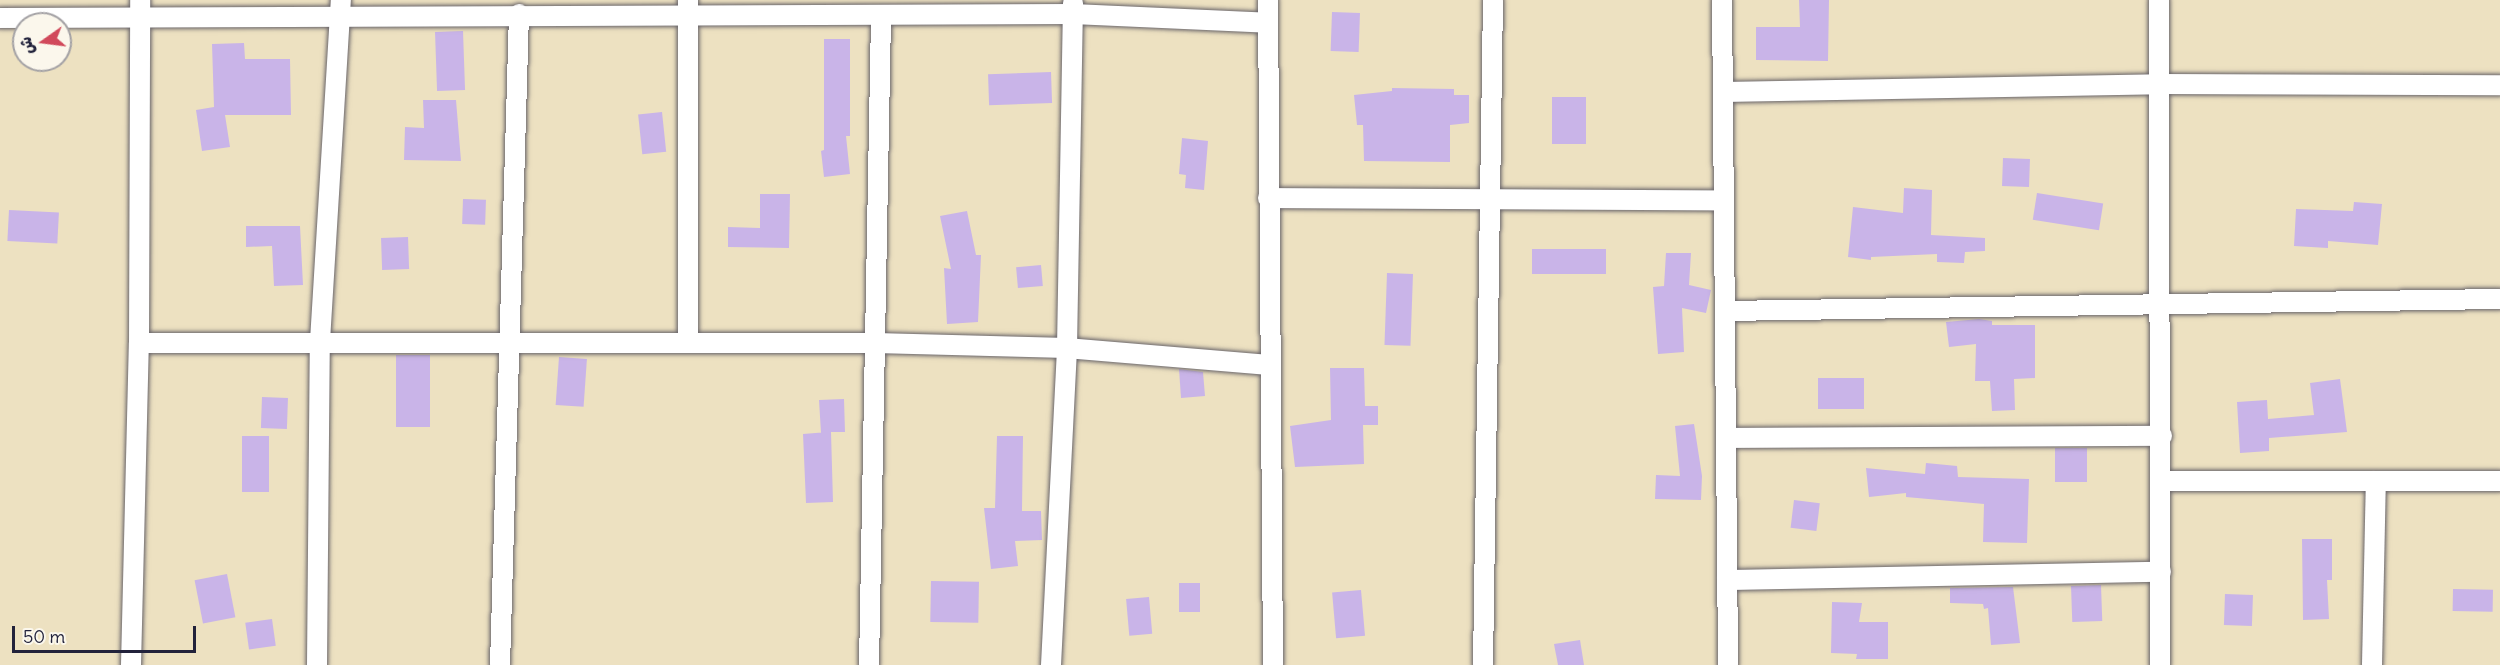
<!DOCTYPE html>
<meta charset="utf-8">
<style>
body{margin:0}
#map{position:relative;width:2500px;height:665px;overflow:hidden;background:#ede1c1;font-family:Delius,"Playpen Sans Arabic",sans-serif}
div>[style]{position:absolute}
.building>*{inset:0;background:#c9b4e8;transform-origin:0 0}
.roads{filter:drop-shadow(0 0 2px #69656a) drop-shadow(0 0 2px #69656a)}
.street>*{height:20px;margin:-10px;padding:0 10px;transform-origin:10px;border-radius:10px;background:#fff}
span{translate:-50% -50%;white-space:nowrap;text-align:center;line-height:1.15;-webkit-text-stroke:5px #fbf7ec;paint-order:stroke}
.north{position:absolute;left:12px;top:12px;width:60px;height:60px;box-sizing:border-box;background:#fbf7ec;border:2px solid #a4a2a5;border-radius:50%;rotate:256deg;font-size:16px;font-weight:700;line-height:24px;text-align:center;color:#22223b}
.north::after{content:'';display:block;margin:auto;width:21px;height:27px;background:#d1495b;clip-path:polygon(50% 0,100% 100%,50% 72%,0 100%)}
.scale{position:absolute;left:12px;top:626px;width:184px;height:27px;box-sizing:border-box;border:3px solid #22223b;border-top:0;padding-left:8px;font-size:18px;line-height:21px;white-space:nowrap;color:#22223b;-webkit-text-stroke:4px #fbf7ec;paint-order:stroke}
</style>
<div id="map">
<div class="building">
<i style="clip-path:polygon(1799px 0,1829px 0,1828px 61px,1756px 60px,1756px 27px,1800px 27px)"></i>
<i style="left:1332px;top:12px;width:28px;height:39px;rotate:2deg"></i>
<i style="left:463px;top:31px;width:59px;height:28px;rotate:88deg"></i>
<i style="clip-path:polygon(824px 39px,850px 39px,850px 136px,846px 136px,850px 174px,824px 177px,821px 151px,824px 150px)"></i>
<i style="clip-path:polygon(244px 43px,245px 59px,290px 59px,291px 115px,225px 115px,230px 147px,202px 151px,196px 110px,214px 107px,212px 44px)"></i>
<i style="left:1051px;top:72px;width:31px;height:63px;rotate:88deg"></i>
<i style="clip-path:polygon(1392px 88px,1454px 89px,1454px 95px,1469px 95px,1469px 123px,1450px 125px,1450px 162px,1364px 161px,1363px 125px,1357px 125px,1354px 95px,1392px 91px)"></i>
<i style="left:1552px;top:97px;width:34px;height:47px"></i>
<i style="clip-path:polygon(423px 100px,456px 100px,461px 161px,404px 160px,405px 127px,424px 128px)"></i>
<i style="left:662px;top:112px;width:40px;height:24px;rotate:84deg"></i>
<i style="clip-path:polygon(1182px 138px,1208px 141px,1204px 190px,1185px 188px,1186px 175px,1179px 174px)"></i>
<i style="left:2003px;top:158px;width:27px;height:28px;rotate:2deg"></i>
<i style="clip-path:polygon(1904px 188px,1932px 190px,1931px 235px,1985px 238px,1985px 251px,1965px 252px,1964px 263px,1937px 262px,1937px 254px,1871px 257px,1871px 260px,1848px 257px,1853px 207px,1903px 213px)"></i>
<i style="left:2037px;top:193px;width:67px;height:27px;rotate:9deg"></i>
<i style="clip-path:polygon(760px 194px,790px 194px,789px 248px,728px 247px,728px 227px,760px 228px)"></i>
<i style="left:463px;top:199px;width:23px;height:25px;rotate:2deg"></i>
<i style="clip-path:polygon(2354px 202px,2382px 204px,2378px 245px,2328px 241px,2328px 248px,2294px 246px,2296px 209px,2353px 211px)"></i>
<i style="left:9px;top:210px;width:50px;height:31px;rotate:3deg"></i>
<i style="clip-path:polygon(967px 211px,976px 255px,981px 255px,978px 322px,947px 324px,944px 268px,951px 269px,940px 216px)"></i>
<i style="clip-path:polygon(246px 226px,300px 226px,303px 285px,274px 286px,272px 246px,246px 247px)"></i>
<i style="left:408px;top:237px;width:32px;height:27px;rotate:88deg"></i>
<i style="left:1606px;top:249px;width:25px;height:74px;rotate:90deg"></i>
<i style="clip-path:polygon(1666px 253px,1691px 253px,1689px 285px,1711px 290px,1706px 313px,1682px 308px,1684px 352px,1658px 354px,1653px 287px,1664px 286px)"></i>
<i style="left:1041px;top:265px;width:21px;height:25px;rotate:85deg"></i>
<i style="left:1387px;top:273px;width:26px;height:72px;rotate:2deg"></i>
<i style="clip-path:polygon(1979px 319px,1992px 321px,1992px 325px,2035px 325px,2035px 378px,2014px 379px,2015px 410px,1992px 411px,1990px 381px,1975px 381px,1976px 344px,1949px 347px,1946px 322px)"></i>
<i style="left:396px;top:355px;width:34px;height:72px"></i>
<i style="left:559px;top:357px;width:28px;height:48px;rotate:4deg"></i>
<i style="clip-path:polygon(1330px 368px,1364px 368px,1365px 406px,1378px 406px,1378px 425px,1363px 425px,1364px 464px,1295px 467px,1290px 426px,1331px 420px)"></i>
<i style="clip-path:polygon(1179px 369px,1203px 372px,1205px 396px,1181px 398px)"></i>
<i style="left:1818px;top:378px;width:46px;height:31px"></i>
<i style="clip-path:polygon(2340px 379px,2347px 432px,2269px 438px,2269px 451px,2240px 453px,2237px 402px,2267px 400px,2268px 419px,2314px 415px,2310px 383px)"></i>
<i style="left:262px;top:397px;width:26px;height:31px;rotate:2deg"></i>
<i style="clip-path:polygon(844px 399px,845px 432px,831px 432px,833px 502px,806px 503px,803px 434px,828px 432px,821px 433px,819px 400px)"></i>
<i style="clip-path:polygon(1694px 424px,1702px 476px,1701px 500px,1655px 499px,1656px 475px,1680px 476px,1675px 426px)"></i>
<i style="left:242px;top:436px;width:27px;height:56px"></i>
<i style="clip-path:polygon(997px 436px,1023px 436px,1022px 511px,1041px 511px,1042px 540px,1015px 541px,1018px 566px,991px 569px,984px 508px,995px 508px)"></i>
<i style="left:2055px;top:448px;width:32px;height:34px"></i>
<i style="clip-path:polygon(1926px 463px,1957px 466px,1958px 477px,2029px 479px,2027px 543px,1983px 542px,1984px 504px,1906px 497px,1906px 493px,1869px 497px,1866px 468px,1925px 474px)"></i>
<i style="left:1794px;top:500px;width:26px;height:28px;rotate:7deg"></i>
<i style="clip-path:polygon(2302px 539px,2332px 539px,2332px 580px,2327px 580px,2329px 619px,2303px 620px)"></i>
<i style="left:227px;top:574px;width:44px;height:33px;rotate:79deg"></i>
<i style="left:931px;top:581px;width:48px;height:41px;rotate:1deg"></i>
<i style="left:1179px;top:583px;width:21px;height:29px"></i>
<i style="left:2101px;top:585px;width:36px;height:30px;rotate:88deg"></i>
<i style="clip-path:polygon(2013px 587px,2020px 643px,1991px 645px,1988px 608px,1984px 609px,1983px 604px,1950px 603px,1950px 588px)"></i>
<i style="left:2453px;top:589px;width:40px;height:22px;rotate:1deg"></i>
<i style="left:1361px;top:590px;width:46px;height:29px;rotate:85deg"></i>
<i style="left:2225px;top:594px;width:28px;height:31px;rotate:2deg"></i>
<i style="left:1149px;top:597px;width:37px;height:23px;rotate:85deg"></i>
<i style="clip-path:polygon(1832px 602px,1862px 603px,1859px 622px,1888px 622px,1888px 659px,1856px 659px,1857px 654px,1831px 653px)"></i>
<i style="left:272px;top:619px;width:27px;height:27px;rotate:82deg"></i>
<i style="clip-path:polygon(1580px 640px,1584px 665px,1558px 665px,1554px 644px)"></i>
</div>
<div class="roads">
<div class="street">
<i style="left:1268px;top:0;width:665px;rotate:89.57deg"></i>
<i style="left:1722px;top:0;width:665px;rotate:89.48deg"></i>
<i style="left:2159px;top:0;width:665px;rotate:89.91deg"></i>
<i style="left:0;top:18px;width:1073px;rotate:-0.21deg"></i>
<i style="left:1073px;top:14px;width:195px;rotate:2.6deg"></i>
<i style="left:1723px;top:92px;width:437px;rotate:-1deg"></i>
<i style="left:2160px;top:84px;width:340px;rotate:0.2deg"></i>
<i style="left:1268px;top:198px;width:456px;rotate:0.3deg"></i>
<i style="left:1725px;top:311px;width:775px;rotate:-0.89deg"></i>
<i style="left:688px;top:341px;width:341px;rotate:-90deg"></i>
<i style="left:139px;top:343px;width:736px"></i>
<i style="left:875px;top:343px;width:192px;rotate:1.5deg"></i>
<i style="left:1067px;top:348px;width:202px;rotate:4.8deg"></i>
<i style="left:1726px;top:438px;width:436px;rotate:-0.3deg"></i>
<i style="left:2163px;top:481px;width:337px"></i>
<i style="left:1727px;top:580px;width:434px;rotate:-1.1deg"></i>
<i style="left:131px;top:665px;width:322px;rotate:-88.6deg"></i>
<i style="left:139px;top:343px;width:343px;rotate:-89.8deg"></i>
<i style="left:317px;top:665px;width:324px;rotate:-89.5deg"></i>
<i style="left:320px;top:341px;width:342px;rotate:-86.5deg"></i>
<i style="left:500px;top:665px;width:651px;rotate:-88.33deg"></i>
<i style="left:869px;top:665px;width:649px;rotate:-88.94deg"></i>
<i style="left:1051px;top:665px;width:317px;rotate:-87.1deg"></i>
<i style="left:1067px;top:348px;width:345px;rotate:-89deg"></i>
<i style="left:1483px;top:665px;width:665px;rotate:-89.14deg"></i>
<i style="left:2372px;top:665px;width:184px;rotate:-88.8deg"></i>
</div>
</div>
<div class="north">ش</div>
<div class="scale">50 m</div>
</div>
